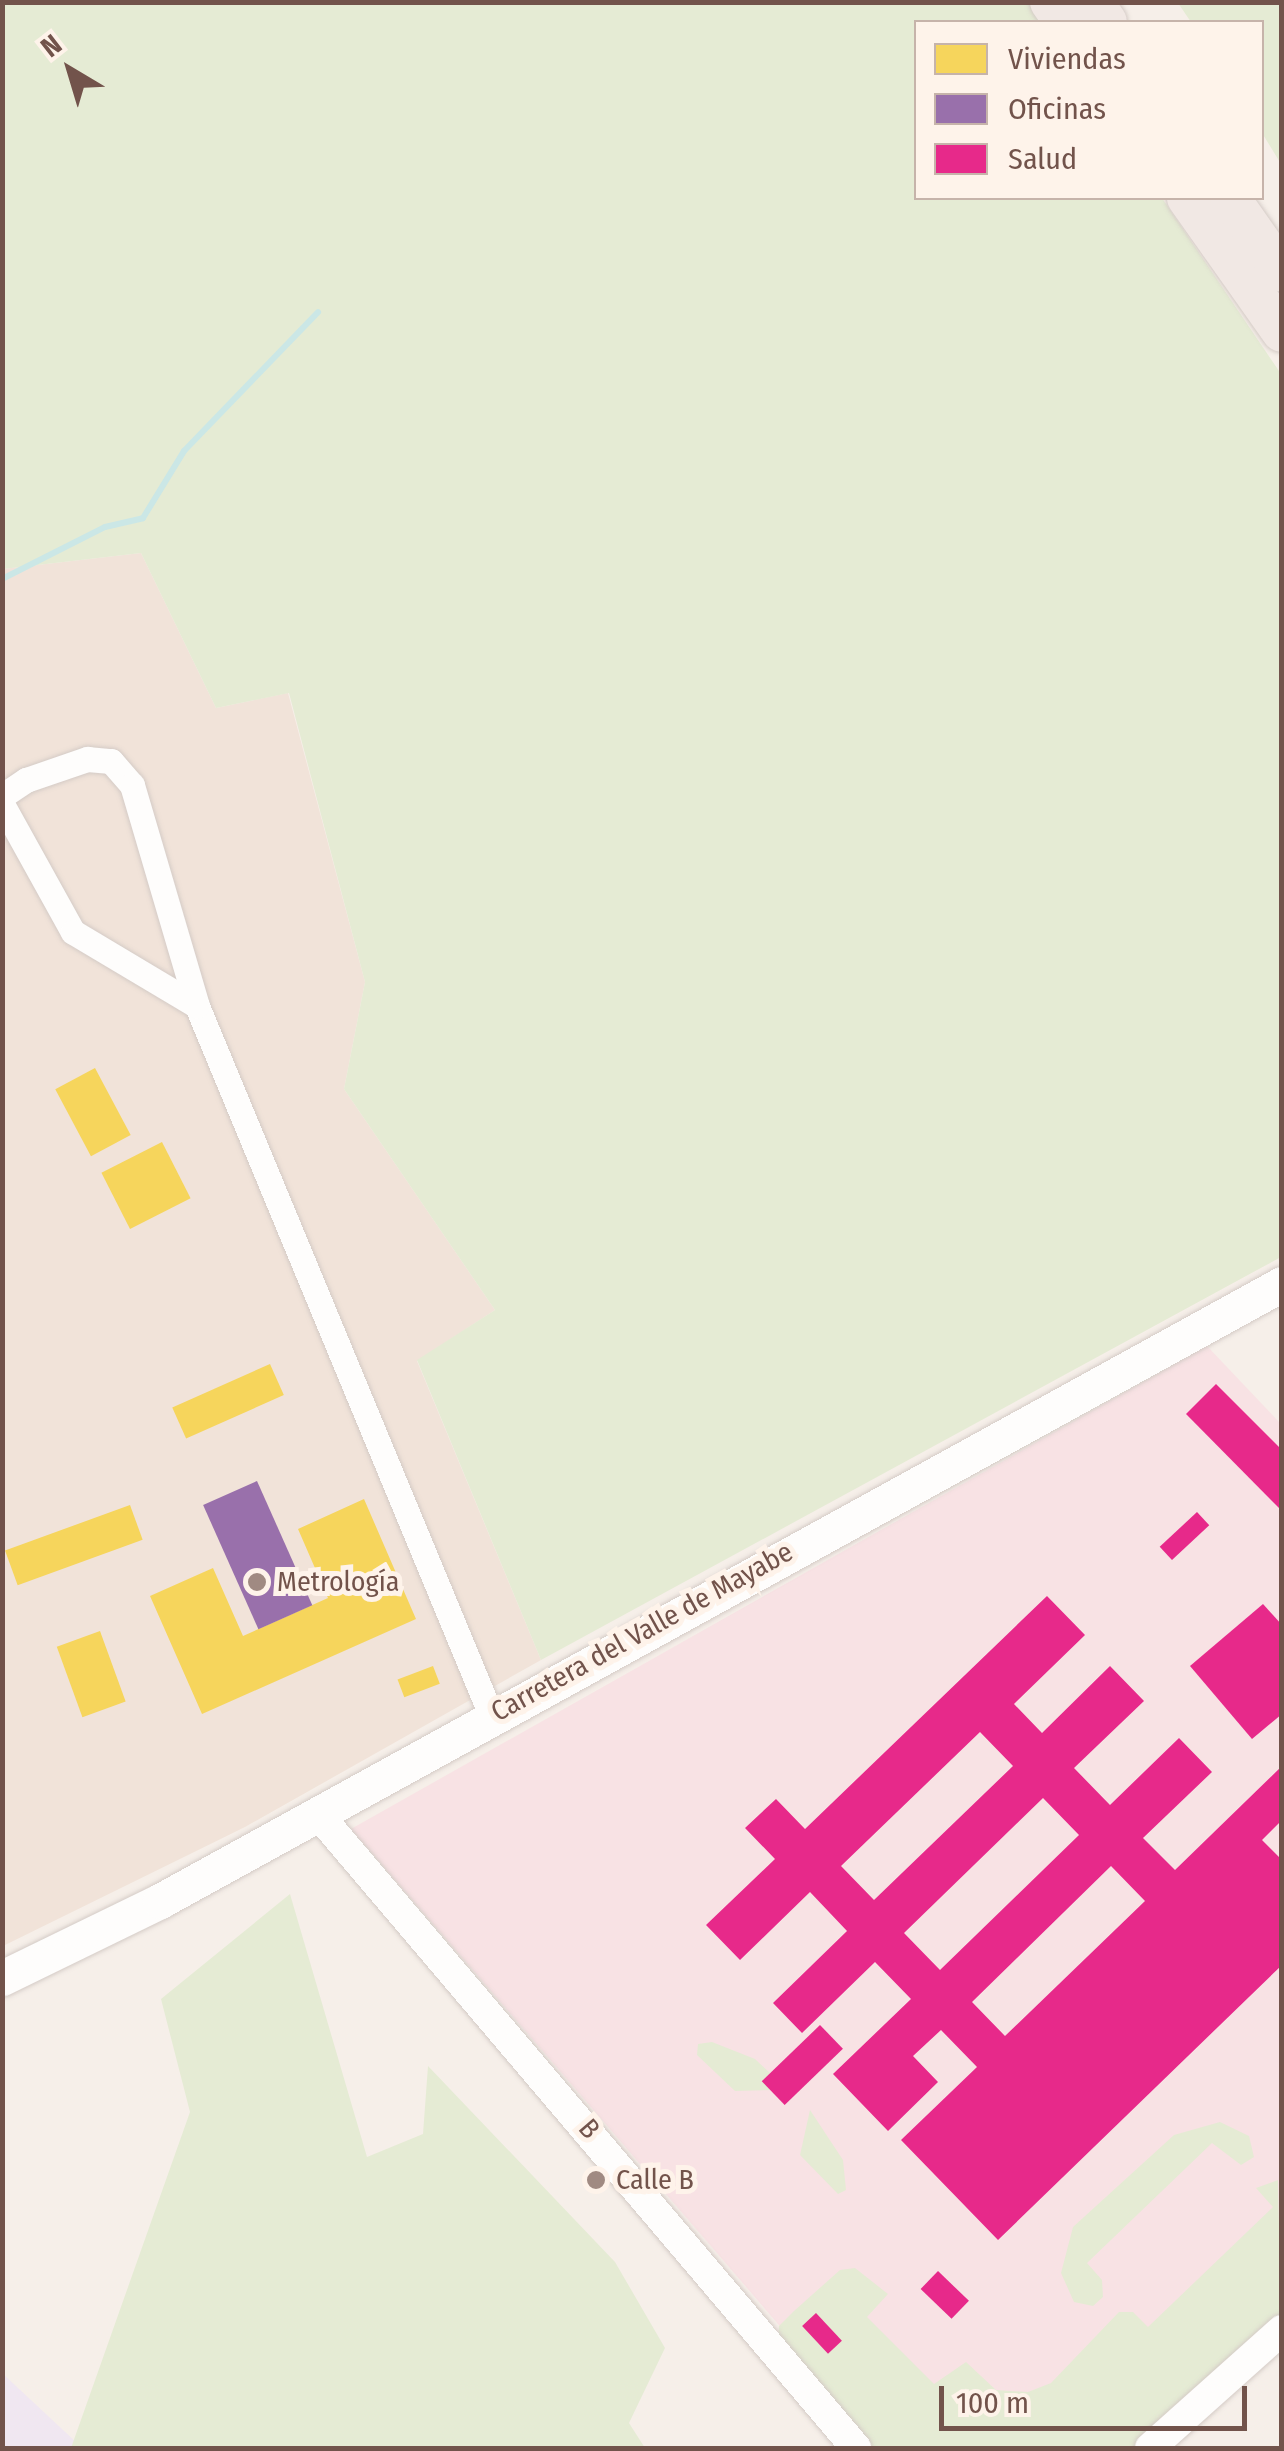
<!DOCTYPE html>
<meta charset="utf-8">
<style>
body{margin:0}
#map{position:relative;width:1284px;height:2451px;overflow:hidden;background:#f6efe9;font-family:"Fira Sans Condensed",sans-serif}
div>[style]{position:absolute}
.residential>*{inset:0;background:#f1e3d9}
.education>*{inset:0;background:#f0e7f1}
.medical>*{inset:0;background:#f8e2e4}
.green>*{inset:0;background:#e5ebd4}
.homes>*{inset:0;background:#f6d55c;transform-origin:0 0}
.offices>*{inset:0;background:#9970ab;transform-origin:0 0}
.health>*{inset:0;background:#e7298a;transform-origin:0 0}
.stream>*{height:6px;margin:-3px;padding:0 3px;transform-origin:3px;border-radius:3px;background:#cbe7e6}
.roads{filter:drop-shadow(0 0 2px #d4cbc6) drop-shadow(0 0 2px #d4cbc6)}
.minor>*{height:25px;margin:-12.5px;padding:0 12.5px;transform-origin:12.5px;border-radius:12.5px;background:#fefdfc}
.tertiary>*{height:30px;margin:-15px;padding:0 15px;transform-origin:15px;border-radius:15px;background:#fefdfc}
.secondary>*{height:35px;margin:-17.5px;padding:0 17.5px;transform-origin:17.5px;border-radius:17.5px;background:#fefdfc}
.trunk>*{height:40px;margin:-20px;padding:0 20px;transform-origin:20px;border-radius:20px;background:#f1e8e4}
.dots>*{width:28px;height:28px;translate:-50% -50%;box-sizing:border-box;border:5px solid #fef3ea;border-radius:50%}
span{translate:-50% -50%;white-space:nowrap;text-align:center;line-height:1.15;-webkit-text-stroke:10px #fef3ea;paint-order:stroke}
.poi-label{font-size:28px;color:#72534b}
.left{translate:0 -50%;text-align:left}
.street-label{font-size:28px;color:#72534b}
.frame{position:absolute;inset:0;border:5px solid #72534b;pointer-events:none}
.legend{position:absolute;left:914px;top:20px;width:350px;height:180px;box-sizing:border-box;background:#fef3ea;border:2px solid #c6b3aa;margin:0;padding:12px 18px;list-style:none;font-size:30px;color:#72534b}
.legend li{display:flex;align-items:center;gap:20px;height:50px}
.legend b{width:50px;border:2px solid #c6b3aa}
.north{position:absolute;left:20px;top:20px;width:100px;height:100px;-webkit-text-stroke:8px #fef3ea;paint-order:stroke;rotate:322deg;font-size:28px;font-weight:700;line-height:40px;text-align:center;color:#72534b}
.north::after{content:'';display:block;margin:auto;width:35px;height:45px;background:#72534b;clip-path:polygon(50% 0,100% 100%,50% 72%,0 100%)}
.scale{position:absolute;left:939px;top:2386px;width:308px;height:45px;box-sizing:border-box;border:5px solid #72534b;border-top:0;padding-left:12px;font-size:30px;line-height:35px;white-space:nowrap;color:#72534b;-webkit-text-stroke:8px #fef3ea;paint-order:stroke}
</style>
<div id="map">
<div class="residential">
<i style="clip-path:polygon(141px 553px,216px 708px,288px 693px,365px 982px,344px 1089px,495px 1310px,417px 1361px,541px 1660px,245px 1827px,3px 1946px,3px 569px)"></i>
</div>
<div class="education">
<i style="clip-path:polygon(2px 2373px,77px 2443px,71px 2448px,3px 2448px)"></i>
</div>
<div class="medical">
<i style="clip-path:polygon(1207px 1346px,1281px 1424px,1281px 2285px,1103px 2448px,885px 2448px,351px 1829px)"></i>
</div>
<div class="green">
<i style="clip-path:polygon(2px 3px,1031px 3px,1044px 22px,916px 22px,916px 198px,1162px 198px,1281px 374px,1281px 1257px,541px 1660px,417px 1360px,495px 1310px,344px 1089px,365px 982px,289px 693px,216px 708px,141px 553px,3px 569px)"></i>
<i style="clip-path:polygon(1178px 3px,1281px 3px,1281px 164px,1262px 133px,1262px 22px,1191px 22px)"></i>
<i style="clip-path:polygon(290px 1894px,367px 2157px,423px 2134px,428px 2066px,615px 2262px,665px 2348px,629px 2423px,645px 2448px,71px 2448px,190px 2112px,161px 1999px)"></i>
<i style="clip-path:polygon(712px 2042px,755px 2059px,771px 2074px,772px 2090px,735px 2091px,697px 2055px,698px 2044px)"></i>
<i style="clip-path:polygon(810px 2110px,843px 2160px,846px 2190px,838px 2194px,800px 2155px)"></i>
<i style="clip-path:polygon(1220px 2122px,1249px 2136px,1254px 2157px,1241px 2165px,1212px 2143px,1087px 2263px,1102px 2280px,1103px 2297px,1093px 2306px,1074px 2302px,1061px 2273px,1073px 2227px,1174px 2135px)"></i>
<i style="clip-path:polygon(1278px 2180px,1281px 2314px,1135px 2448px,867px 2448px,778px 2341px,779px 2326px,794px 2311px,840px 2270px,855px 2268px,888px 2294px,867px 2317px,934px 2384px,966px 2362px,996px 2390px,1028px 2392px,1051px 2383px,1119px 2312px,1133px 2312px,1148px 2327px,1273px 2207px,1256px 2188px)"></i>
</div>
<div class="homes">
<i style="left:95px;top:1068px;width:76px;height:45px;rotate:62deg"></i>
<i style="left:162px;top:1142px;width:63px;height:68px;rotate:63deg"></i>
<i style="left:270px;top:1364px;width:34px;height:107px;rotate:66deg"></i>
<i style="clip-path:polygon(364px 1499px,416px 1619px,202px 1714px,150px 1596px,213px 1568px,243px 1636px,328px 1598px,298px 1529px)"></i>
<i style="left:130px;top:1505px;width:37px;height:133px;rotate:70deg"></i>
<i style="left:100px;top:1631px;width:75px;height:46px;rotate:70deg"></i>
<i style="left:433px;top:1666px;width:19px;height:38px;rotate:69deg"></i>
</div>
<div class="offices">
<i style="left:257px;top:1481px;width:136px;height:59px;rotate:66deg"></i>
</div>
<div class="health">
<i style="clip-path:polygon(1216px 1384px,1282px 1450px,1282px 1511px,1186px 1414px)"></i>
<i style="left:1197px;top:1512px;width:18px;height:51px;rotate:47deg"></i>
<i style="clip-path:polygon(evenodd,1047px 1596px,1085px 1635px,1014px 1704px,1042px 1733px,1110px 1666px,1144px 1701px,1074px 1768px,1110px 1805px,1179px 1738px,1212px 1772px,1143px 1838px,1175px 1870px,1282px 1766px,1282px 1820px,1262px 1840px,1282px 1860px,1282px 1965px,998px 2240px,901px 2140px,977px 2067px,941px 2030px,913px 2056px,938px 2082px,888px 2131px,833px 2074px,911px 1999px,875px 1962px,802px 2033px,773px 2003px,847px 1931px,810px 1892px,740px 1960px,706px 1925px,775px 1859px,745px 1828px,776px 1799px,805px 1829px,1047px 1596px,980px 1732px,1013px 1766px,874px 1900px,841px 1866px,980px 1732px,1047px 1596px,1043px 1798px,1079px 1835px,940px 1970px,904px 1933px,1043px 1798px,1047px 1596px,1111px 1866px,1145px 1901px,1005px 2036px,972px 2002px,1111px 1866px)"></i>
<i style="clip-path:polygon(1263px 1604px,1282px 1625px,1282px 1714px,1252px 1739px,1190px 1666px)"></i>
<i style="left:820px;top:2025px;width:33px;height:81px;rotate:46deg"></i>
<i style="left:938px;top:2271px;width:43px;height:25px;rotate:44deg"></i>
<i style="left:816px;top:2313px;width:38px;height:19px;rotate:47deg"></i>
</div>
<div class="stream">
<i style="left:2px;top:579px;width:115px;rotate:-26.8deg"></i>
<i style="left:105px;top:527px;width:39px;rotate:-13deg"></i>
<i style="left:143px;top:518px;width:79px;rotate:-58.5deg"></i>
<i style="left:184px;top:451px;width:193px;rotate:-46deg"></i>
</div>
<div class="roads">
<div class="minor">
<i style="left:2px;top:796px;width:29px;rotate:-34deg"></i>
<i style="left:26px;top:780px;width:65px;rotate:-19deg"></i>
<i style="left:87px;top:759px;width:24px;rotate:5deg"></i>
<i style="left:111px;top:761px;width:32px;rotate:49deg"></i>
<i style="left:132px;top:785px;width:230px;rotate:73.6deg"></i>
<i style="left:197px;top:1006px;width:768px;rotate:67.48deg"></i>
<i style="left:2px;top:804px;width:146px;rotate:61deg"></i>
<i style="left:73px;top:932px;width:144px;rotate:30.8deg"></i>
</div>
<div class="tertiary">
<i style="left:317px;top:1813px;width:833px;rotate:49.67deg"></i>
<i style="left:1150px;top:2448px;width:177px;rotate:-41.8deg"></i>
</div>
<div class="secondary">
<i style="left:2px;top:1978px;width:176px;rotate:-26deg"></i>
<i style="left:160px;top:1901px;width:1280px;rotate:-28.81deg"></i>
</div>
<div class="trunk">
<i style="left:1050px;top:2px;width:24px;rotate:55deg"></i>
<i style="left:1093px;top:2px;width:24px;rotate:55deg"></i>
<i style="left:1187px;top:198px;width:164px;rotate:54.7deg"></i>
<i style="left:1230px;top:198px;width:90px;rotate:54.9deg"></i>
</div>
</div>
<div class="dots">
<i style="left:257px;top:1582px;background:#a08a82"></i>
<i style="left:596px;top:2180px;background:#a08a82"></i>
</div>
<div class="poi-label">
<span class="left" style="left:277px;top:1582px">Metrología</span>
<span class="left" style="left:616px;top:2180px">Calle B</span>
</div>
<div class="street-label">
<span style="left:642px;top:1632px;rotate:-29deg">Carretera del Valle de Mayabe</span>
<span style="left:589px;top:2129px;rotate:49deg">B</span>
</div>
<div class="frame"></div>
<ul class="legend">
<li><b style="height:28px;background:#f6d55c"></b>Viviendas</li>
<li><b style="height:28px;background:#9970ab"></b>Oficinas</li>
<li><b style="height:28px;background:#e7298a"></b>Salud</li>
</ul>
<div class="north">N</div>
<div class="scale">100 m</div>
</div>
